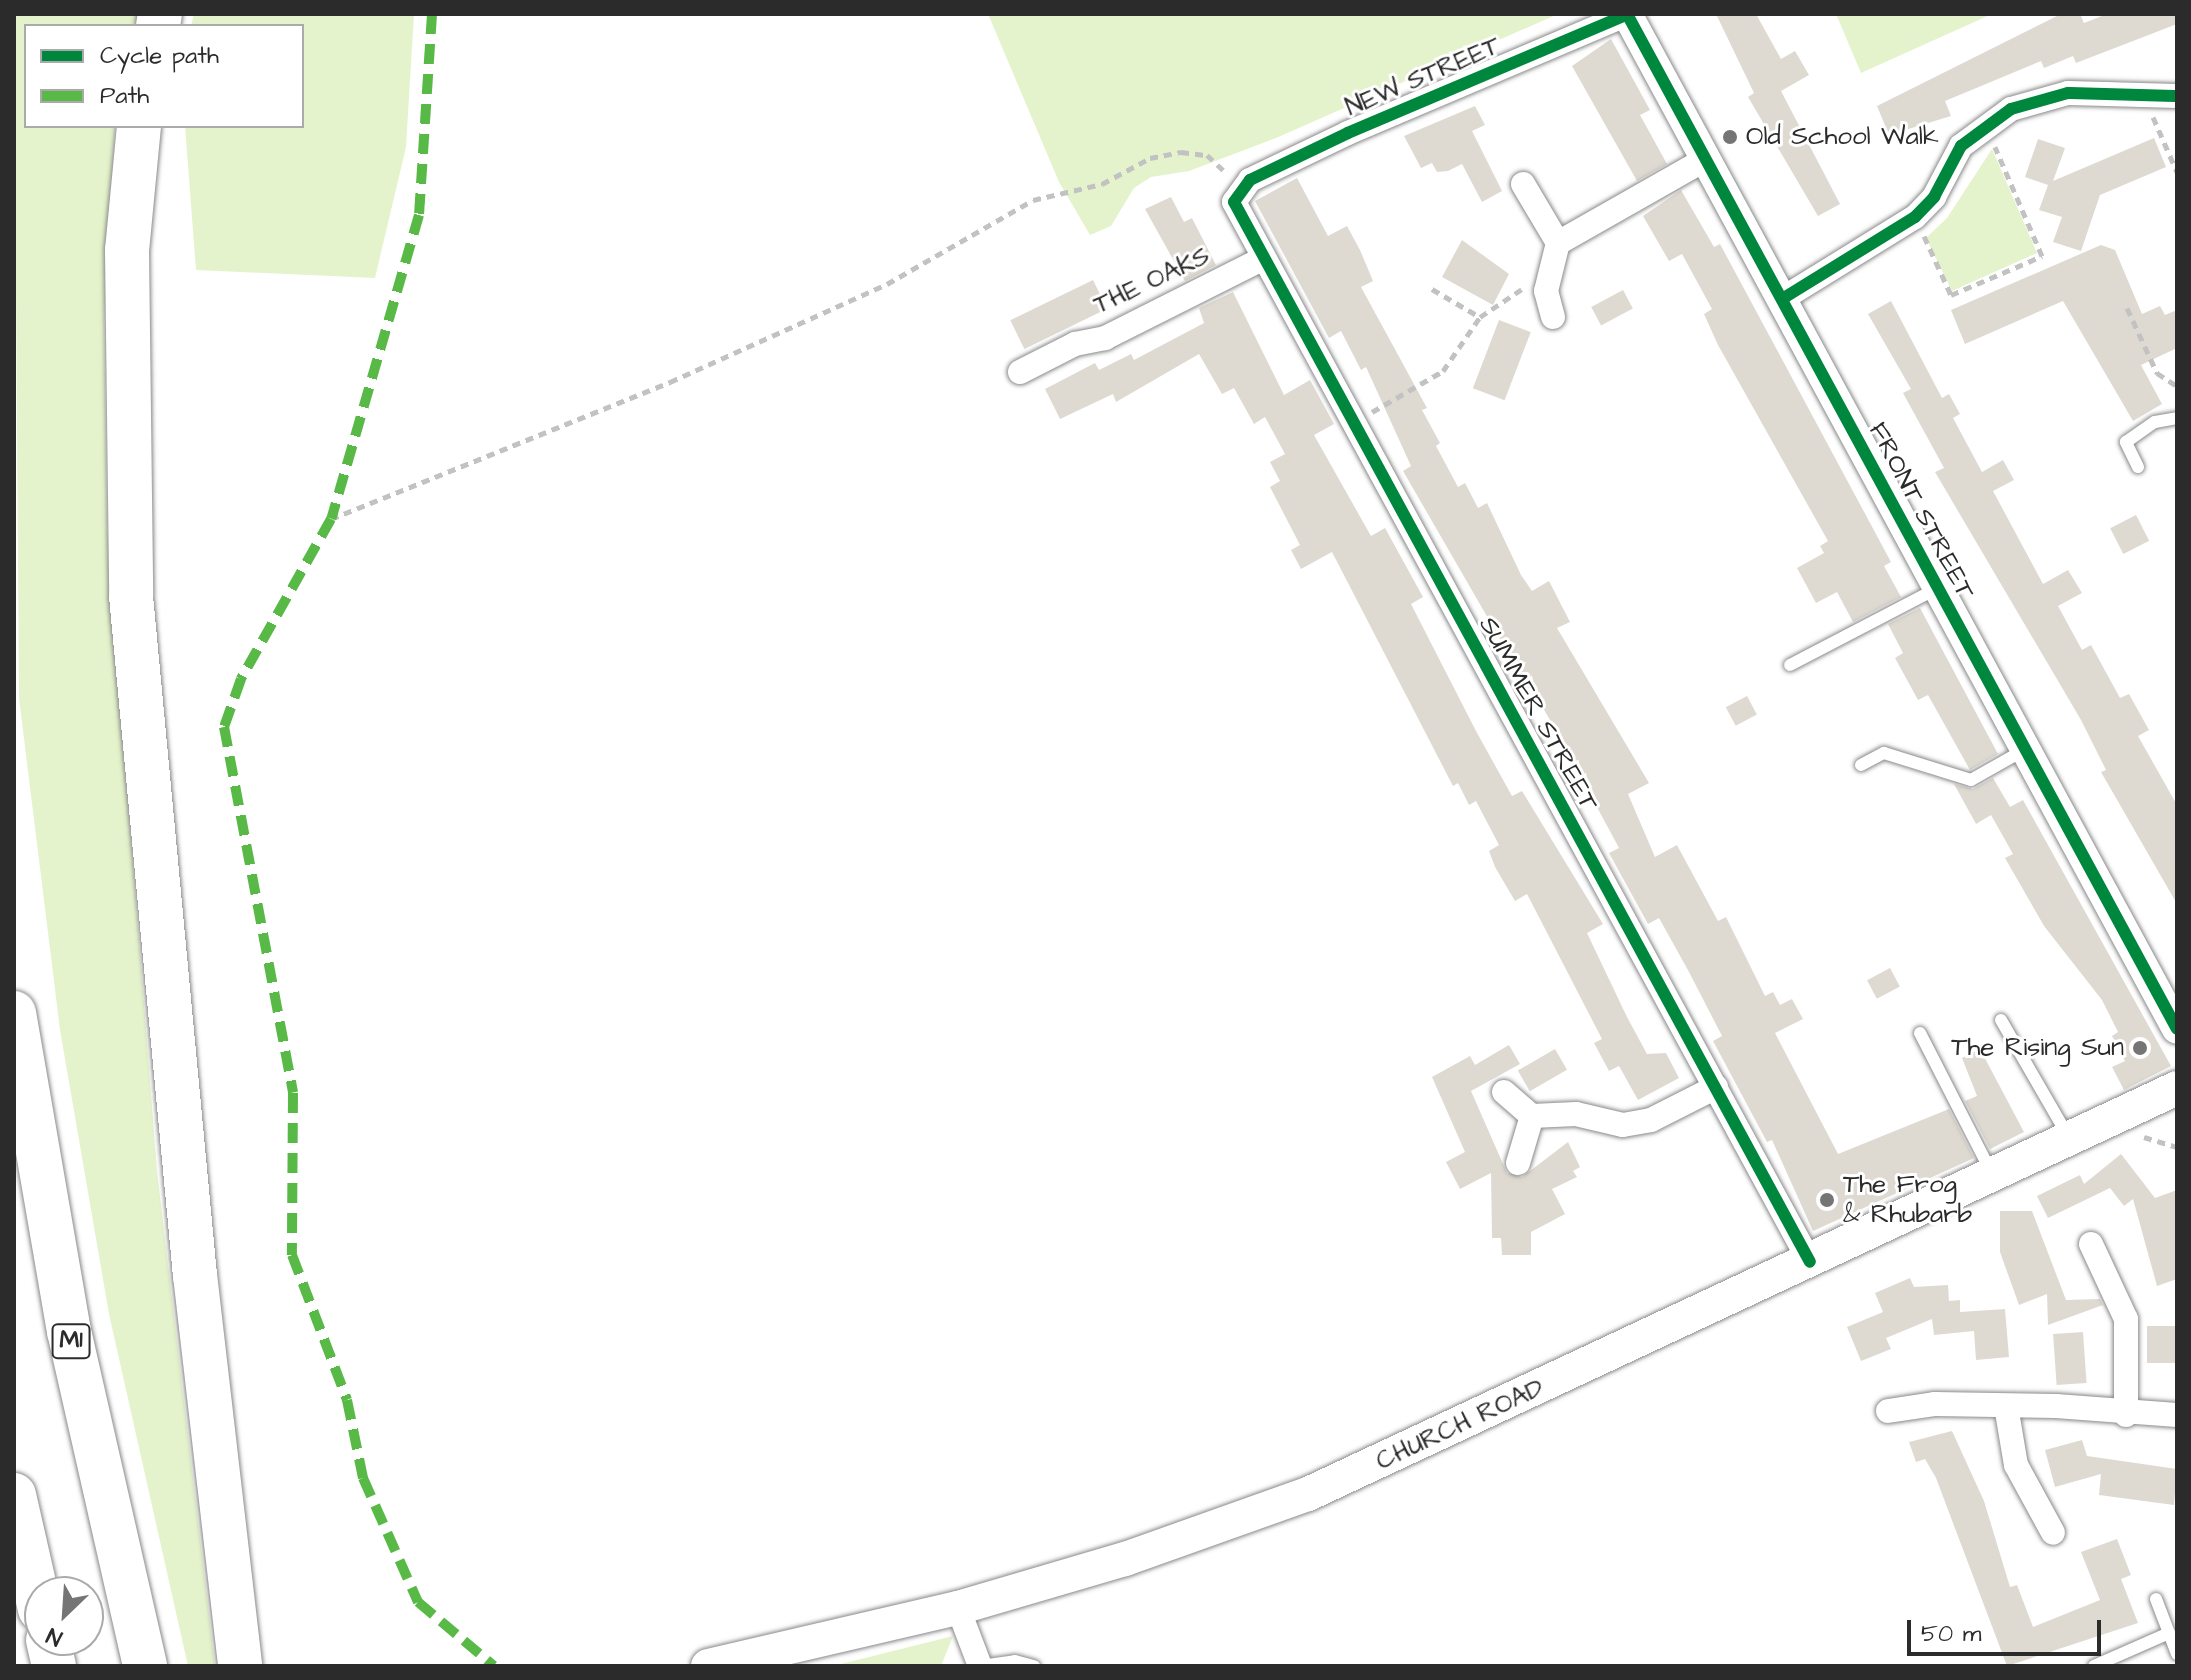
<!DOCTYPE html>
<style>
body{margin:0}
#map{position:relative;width:2191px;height:1680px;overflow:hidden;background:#fff;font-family:"Architects Daughter",sans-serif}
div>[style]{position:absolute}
.green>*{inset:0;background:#e4f3cb}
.building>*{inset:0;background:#dfdad1;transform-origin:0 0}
.path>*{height:5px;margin-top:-2.5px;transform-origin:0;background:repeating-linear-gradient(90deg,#c2c2c2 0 8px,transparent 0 14px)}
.roads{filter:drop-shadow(0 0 2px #8a8a8a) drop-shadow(0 0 2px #8a8a8a)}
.service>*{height:12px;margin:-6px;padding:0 6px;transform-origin:6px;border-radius:6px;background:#fff}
.minor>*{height:24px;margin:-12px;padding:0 12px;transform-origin:12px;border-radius:12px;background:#fff}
.tertiary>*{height:30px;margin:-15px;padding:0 15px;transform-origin:15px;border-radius:15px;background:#fff}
.secondary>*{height:34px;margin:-17px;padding:0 17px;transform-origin:17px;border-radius:17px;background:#fff}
.motorway>*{height:44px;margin:-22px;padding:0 22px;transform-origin:22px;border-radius:22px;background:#fff}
.quiet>*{height:10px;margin-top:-5px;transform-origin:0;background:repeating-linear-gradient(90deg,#58b947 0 20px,transparent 0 30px)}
.cycleway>*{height:12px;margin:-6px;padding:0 6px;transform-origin:6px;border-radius:6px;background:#00873e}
.dots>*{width:22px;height:22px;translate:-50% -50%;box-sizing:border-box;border:4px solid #fff;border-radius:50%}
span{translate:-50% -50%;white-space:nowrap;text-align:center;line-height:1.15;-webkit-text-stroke:6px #fff;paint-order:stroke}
.shield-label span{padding:2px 6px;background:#fff;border:2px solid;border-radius:6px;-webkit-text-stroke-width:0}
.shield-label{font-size:24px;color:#2b2b2b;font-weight:700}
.street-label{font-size:26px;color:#2b2b2b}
.poi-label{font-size:26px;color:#2b2b2b}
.left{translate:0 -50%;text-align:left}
.right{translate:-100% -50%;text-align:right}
.frame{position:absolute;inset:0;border:16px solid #2b2b2b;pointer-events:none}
.legend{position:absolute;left:24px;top:24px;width:280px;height:104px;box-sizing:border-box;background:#fff;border:2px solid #aaa;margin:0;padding:10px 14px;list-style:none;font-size:24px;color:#2b2b2b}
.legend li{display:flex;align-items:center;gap:16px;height:40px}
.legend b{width:40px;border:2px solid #aaa}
.north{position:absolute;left:24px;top:1576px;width:80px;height:80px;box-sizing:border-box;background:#fff;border:2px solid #aaa;border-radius:50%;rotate:205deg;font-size:22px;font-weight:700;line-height:32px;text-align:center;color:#2b2b2b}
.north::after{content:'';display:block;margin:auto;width:28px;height:36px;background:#757575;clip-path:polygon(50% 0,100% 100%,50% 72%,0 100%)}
.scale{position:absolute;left:1907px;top:1620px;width:194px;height:36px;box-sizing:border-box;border:4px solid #2b2b2b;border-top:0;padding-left:10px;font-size:24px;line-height:28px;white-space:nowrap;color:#2b2b2b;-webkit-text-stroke:6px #fff;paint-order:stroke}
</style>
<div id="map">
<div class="green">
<i style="clip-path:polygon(14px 14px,138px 14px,135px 26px,26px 26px,26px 126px,115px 126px,104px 320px,107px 531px,157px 1171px,215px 1666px,188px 1666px,109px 1314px,60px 1030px,19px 698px)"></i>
<i style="clip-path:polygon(194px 14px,414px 14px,406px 147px,375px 278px,196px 270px,185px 126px,302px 126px,302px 26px,191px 26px)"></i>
<i style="clip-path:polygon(988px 14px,1558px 14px,1276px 138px,1189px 171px,1151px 177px,1134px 188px,1111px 226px,1090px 235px,1059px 182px)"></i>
<i style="clip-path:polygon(1836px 14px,1992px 14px,1861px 73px)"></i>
<i style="clip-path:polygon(1992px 149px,2037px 253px,1952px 291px,1926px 238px,1947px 218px)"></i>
<i style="clip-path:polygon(953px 1636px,941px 1666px,833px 1666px)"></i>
</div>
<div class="building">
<i style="clip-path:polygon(1716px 14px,1756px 14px,1781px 59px,1795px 51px,1809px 75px,1781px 91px,1840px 204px,1818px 216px,1748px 97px,1754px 93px)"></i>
<i style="clip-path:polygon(2061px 14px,2080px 14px,2084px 23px,2107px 14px,2177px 14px,2177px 24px,2076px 63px,2073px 56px,2044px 68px,2041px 61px,1945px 101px,1951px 116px,1889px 135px,1877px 106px)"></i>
<i style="clip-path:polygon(1611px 39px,1650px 110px,1640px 115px,1667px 164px,1637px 181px,1572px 66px)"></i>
<i style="clip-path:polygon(1475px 106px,1485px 125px,1472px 131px,1502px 191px,1482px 202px,1462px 164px,1448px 171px,1437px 172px,1432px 163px,1421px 168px,1404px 136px)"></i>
<i style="clip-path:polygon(2154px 138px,2166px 167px,2100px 195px,2081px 251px,2053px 242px,2062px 217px,2039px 210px,2048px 185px,2025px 177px,2038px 139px,2065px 148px,2053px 181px)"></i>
<i style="clip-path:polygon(1297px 178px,1328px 236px,1347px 226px,1360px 250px,1373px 281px,1361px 287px,1427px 408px,1422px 410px,1440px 443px,1436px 446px,1458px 487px,1465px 483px,1478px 508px,1487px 503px,1521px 575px,1532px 591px,1549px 581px,1570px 622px,1557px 628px,1649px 783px,1628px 794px,1655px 857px,1677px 845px,1718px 921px,1726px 917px,1765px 996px,1773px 992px,1780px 1005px,1792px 999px,1803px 1019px,1775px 1033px,1838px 1154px,1949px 1109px,1974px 1158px,1813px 1231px,1772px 1140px,1767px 1142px,1713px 1041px,1722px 1036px,1689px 972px,1659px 918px,1648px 924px,1609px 853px,1619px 848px,1550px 720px,1539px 701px,1529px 706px,1516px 681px,1522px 677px,1403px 471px,1411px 466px,1366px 367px,1361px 370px,1341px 331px,1329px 338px,1255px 201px)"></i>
<i style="clip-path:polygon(1681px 190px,1714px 247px,1720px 244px,1891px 562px,1884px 566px,1901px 597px,1853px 622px,1837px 592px,1816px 603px,1797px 568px,1824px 553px,1820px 546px,1828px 541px,1718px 345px,1704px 314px,1712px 309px,1682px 254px,1669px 261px,1643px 216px)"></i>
<i style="clip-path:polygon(1171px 197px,1184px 222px,1192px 218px,1216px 265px,1185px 281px,1145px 209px)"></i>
<i style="clip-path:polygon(1462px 240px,1509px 274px,1493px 305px,1442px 277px)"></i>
<i style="clip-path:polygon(2101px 245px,2115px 250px,2142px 314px,2160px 306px,2165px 315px,2177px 310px,2177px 348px,2141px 365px,2162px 404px,2133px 421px,2063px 301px,1965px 344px,1951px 310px)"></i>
<i style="left:1093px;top:280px;width:32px;height:92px;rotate:64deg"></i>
<i style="left:1623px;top:290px;width:21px;height:36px;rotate:62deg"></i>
<i style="clip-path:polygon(1233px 292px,1284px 395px,1310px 380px,1334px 424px,1314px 435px,1371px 536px,1385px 528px,1423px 597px,1411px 604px,1476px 731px,1512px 796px,1522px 791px,1603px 924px,1587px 933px,1627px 1017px,1647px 1054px,1666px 1053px,1679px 1078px,1638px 1100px,1619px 1066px,1609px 1071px,1594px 1043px,1602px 1039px,1527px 894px,1515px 901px,1495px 867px,1489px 851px,1499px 845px,1476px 801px,1469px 805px,1458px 783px,1453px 786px,1332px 552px,1301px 569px,1291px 550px,1300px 545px,1270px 487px,1280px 481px,1270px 462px,1285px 454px,1265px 417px,1254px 424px,1234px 388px,1222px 394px,1199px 354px,1116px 402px,1113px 394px,1060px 419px,1045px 389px,1095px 363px,1099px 370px,1131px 354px,1134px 360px,1204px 323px,1199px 308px)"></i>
<i style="clip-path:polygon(1891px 301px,1942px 398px,1949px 394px,1960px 414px,1953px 418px,1982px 472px,2003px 460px,2014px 480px,1993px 491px,2043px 584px,2068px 570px,2082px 593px,2058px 606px,2082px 650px,2091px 645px,2120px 698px,2129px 694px,2149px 730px,2138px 736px,2177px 805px,2177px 904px,2101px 772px,2106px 770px,2081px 720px,1935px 472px,1944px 468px,1903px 393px,1911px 389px,1868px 314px)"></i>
<i style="left:1499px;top:320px;width:34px;height:73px;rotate:21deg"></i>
<i style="left:2136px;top:515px;width:29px;height:29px;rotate:63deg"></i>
<i style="clip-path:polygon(1920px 608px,1998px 754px,1970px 770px,1928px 695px,1918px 700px,1895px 658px,1903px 653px,1888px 624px)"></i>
<i style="left:1747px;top:696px;width:21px;height:24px;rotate:62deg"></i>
<i style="clip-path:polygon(1993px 778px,2010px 807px,2023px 800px,2171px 1066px,2124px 1090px,2112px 1067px,2125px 1061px,2112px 1036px,2118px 1032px,2102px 1000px,2044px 926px,2005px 858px,2013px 854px,1991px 815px,1976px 824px,1954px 784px,1973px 789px)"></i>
<i style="left:1890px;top:968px;width:21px;height:26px;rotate:62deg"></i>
<i style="clip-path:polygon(1509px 1045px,1520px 1064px,1471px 1091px,1507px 1173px,1522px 1177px,1568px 1142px,1580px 1167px,1573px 1171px,1577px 1177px,1552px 1189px,1565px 1214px,1531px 1232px,1531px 1255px,1502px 1255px,1501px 1238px,1492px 1238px,1491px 1173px,1460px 1189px,1446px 1162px,1465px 1152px,1432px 1077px,1470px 1056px,1475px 1065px)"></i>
<i style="left:1555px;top:1049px;width:24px;height:43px;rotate:60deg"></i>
<i style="clip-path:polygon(1980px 1049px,2024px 1132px,1990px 1149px,1965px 1101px,1977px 1096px,1962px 1058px)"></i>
<i style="clip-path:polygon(2121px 1154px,2155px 1198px,2177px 1190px,2177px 1279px,2157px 1286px,2133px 1199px,2124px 1206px,2110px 1188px,2048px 1218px,2037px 1196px,2080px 1175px,2084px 1184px)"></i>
<i style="clip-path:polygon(2000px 1211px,2032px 1211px,2066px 1300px,2100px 1299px,2103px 1305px,2048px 1325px,2047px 1294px,2019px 1305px,2000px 1252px)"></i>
<i style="clip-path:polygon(1910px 1278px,1914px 1287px,1948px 1285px,1949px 1301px,1960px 1300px,1960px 1312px,2005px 1309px,2009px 1357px,1976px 1360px,1974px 1331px,1934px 1335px,1932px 1319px,1886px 1338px,1891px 1349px,1861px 1361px,1847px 1327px,1883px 1312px,1875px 1293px)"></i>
<i style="left:2177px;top:1326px;width:37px;height:30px;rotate:90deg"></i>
<i style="left:2083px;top:1332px;width:51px;height:30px;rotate:86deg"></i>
<i style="clip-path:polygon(1952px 1431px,1984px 1501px,2010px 1587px,2017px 1585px,2033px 1627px,2100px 1600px,2081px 1552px,2117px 1539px,2131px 1575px,2121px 1579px,2138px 1623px,2007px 1666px,1936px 1478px,1925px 1459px,1916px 1462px,1909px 1442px)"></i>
<i style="clip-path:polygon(2082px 1440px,2087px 1456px,2177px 1469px,2174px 1505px,2099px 1495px,2101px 1474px,2055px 1487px,2045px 1450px)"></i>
</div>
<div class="path">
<i style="left:2153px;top:117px;width:60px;rotate:66.4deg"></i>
<i style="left:1924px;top:236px;width:65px;rotate:65.4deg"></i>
<i style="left:1951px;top:295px;width:99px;rotate:-23.2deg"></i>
<i style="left:2042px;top:256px;width:119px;rotate:-113.3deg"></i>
<i style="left:1432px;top:289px;width:56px;rotate:30.3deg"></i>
<i style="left:2127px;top:308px;width:72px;rotate:65.2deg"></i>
<i style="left:2157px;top:373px;width:24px;rotate:33deg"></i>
<i style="left:1372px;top:412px;width:82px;rotate:-30deg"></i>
<i style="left:1443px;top:371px;width:65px;rotate:-55.6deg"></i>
<i style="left:1480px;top:317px;width:50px;rotate:-33.7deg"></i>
<i style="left:331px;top:519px;width:366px;rotate:-22deg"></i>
<i style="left:670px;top:382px;width:238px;rotate:-24.3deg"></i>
<i style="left:887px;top:284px;width:168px;rotate:-29.9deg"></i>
<i style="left:1033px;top:200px;width:71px;rotate:-13.1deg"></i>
<i style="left:1102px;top:184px;width:55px;rotate:-28.4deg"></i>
<i style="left:1150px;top:158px;width:32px;rotate:-11deg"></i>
<i style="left:1181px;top:152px;width:26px;rotate:7deg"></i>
<i style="left:1207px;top:155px;width:26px;rotate:43deg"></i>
<i style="left:2144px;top:1137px;width:34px;rotate:17deg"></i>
</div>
<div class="roads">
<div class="service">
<i style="left:2138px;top:467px;width:28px;rotate:-116deg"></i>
<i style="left:2126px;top:442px;width:35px;rotate:-35deg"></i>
<i style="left:2155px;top:422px;width:22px;rotate:-10deg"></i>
<i style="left:1790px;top:665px;width:165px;rotate:-27.5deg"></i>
<i style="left:1861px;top:765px;width:26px;rotate:-28deg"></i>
<i style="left:1884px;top:753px;width:91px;rotate:17.2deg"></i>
<i style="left:1971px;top:780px;width:63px;rotate:-29.4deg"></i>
<i style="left:2001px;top:1020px;width:134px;rotate:60deg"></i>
<i style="left:1920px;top:1033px;width:156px;rotate:62.9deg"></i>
<i style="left:2156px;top:1599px;width:59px;rotate:69.1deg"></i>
<i style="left:981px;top:1666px;width:34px;rotate:-8deg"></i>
<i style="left:1015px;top:1661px;width:20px;rotate:15deg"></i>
<i style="left:2094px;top:1666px;width:82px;rotate:-23.7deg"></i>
</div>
<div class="minor">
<i style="left:1628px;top:14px;width:304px;rotate:157deg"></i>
<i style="left:1348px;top:133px;width:109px;rotate:154.4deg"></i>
<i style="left:1250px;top:180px;width:27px;rotate:126deg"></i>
<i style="left:1234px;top:202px;width:1206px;rotate:61.48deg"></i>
<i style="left:1523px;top:184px;width:69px;rotate:59.3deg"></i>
<i style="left:1782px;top:299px;width:156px;rotate:-31.7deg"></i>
<i style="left:1915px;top:217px;width:28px;rotate:-46deg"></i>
<i style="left:1934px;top:197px;width:58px;rotate:-62.1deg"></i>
<i style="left:1961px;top:146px;width:62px;rotate:-36.5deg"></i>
<i style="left:2011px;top:109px;width:59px;rotate:-15.7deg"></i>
<i style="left:2068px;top:93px;width:109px;rotate:1.6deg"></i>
<i style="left:1553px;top:317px;width:27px;rotate:-105deg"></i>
<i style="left:1546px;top:291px;width:49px;rotate:-76deg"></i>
<i style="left:1558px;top:243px;width:170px;rotate:-29.6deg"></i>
<i style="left:1020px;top:372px;width:62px;rotate:-27deg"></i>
<i style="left:1075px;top:344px;width:31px;rotate:-11deg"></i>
<i style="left:1105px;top:338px;width:178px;rotate:-26.7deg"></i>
<i style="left:1504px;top:1092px;width:37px;rotate:41deg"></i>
<i style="left:1532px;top:1116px;width:44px;rotate:-2.6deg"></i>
<i style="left:1576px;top:1114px;width:48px;rotate:13.2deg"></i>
<i style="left:1623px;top:1125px;width:28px;rotate:-10deg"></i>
<i style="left:1651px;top:1120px;width:73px;rotate:-26.9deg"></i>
<i style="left:1518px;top:1163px;width:49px;rotate:-73.4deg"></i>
<i style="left:2091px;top:1244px;width:83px;rotate:65deg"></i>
<i style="left:2126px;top:1319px;width:96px;rotate:90deg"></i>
<i style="left:2006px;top:1406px;width:60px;rotate:80.4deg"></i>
<i style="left:2016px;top:1465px;width:77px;rotate:61.4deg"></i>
<i style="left:1888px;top:1411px;width:48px;rotate:-8.5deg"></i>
<i style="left:1935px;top:1404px;width:121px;rotate:0.9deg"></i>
<i style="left:2056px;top:1406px;width:121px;rotate:4.3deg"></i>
<i style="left:958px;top:1608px;width:62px;rotate:69.2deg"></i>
</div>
<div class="tertiary">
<i style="left:1627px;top:14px;width:1154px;rotate:61.55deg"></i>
</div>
<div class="secondary">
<i style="left:708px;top:1666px;width:257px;rotate:-13.1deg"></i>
<i style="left:958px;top:1608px;width:174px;rotate:-16.4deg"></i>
<i style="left:1125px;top:1559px;width:194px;rotate:-19.6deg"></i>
<i style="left:1308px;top:1494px;width:959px;rotate:-25.04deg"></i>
</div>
<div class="motorway">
<i style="left:158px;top:26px;width:12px;rotate:-81deg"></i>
<i style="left:139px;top:126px;width:125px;rotate:95.5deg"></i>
<i style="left:127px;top:250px;width:346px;rotate:89.3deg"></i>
<i style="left:131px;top:596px;width:682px;rotate:84.62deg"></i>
<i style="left:195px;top:1275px;width:394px;rotate:83.4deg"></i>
<i style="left:14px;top:1013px;width:323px;rotate:80.2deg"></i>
<i style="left:69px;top:1331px;width:344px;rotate:77.2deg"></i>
<i style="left:14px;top:1495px;width:117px;rotate:77.2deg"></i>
<i style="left:48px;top:1640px;width:27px;rotate:77deg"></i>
</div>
</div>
<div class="quiet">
<i style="left:432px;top:14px;width:201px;rotate:93.7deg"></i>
<i style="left:419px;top:215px;width:316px;rotate:106.1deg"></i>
<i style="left:331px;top:519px;width:184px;rotate:119.4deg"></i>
<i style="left:241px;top:679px;width:51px;rotate:109.5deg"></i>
<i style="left:224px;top:727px;width:372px;rotate:79.3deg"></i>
<i style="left:293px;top:1093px;width:162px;rotate:90.4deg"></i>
<i style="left:292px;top:1255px;width:155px;rotate:69.2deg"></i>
<i style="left:347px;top:1400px;width:80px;rotate:78.4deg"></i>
<i style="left:363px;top:1478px;width:136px;rotate:66.1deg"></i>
<i style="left:418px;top:1602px;width:99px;rotate:40.1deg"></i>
</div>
<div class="cycleway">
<i style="left:1627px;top:14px;width:1154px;rotate:61.55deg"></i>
<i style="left:1628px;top:14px;width:304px;rotate:157deg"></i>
<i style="left:1348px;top:133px;width:109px;rotate:154.4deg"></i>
<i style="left:1250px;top:180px;width:27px;rotate:126deg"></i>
<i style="left:1234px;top:202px;width:1206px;rotate:61.48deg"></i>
<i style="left:1782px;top:299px;width:156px;rotate:-31.7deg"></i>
<i style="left:1915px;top:217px;width:28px;rotate:-46deg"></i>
<i style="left:1934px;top:197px;width:58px;rotate:-62.1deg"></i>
<i style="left:1961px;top:146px;width:62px;rotate:-36.5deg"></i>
<i style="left:2011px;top:109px;width:59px;rotate:-15.7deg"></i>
<i style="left:2068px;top:93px;width:109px;rotate:1.6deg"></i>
</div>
<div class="dots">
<i style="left:1730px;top:137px;background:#757575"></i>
<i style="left:2140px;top:1048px;background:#757575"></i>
<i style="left:1827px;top:1200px;background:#757575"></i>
</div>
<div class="shield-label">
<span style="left:71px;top:1341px">M1</span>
</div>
<div class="street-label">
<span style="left:1423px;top:77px;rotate:-23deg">NEW STREET</span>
<span style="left:1152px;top:281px;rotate:-25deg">THE OAKS</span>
<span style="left:1921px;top:511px;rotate:62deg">FRONT STREET</span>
<span style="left:1538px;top:714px;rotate:61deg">SUMMER STREET</span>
<span style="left:1460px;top:1425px;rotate:-25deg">CHURCH ROAD</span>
</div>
<div class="poi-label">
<span class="left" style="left:1746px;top:137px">Old School Walk</span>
<span class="right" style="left:2124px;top:1048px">The Rising Sun</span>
<span class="left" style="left:1843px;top:1200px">The Frog<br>&amp; Rhubarb</span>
</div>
<div class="frame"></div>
<ul class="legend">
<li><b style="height:10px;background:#00873e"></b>Cycle path</li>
<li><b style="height:10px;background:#58b947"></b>Path</li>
</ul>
<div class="north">N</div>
<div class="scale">50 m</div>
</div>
